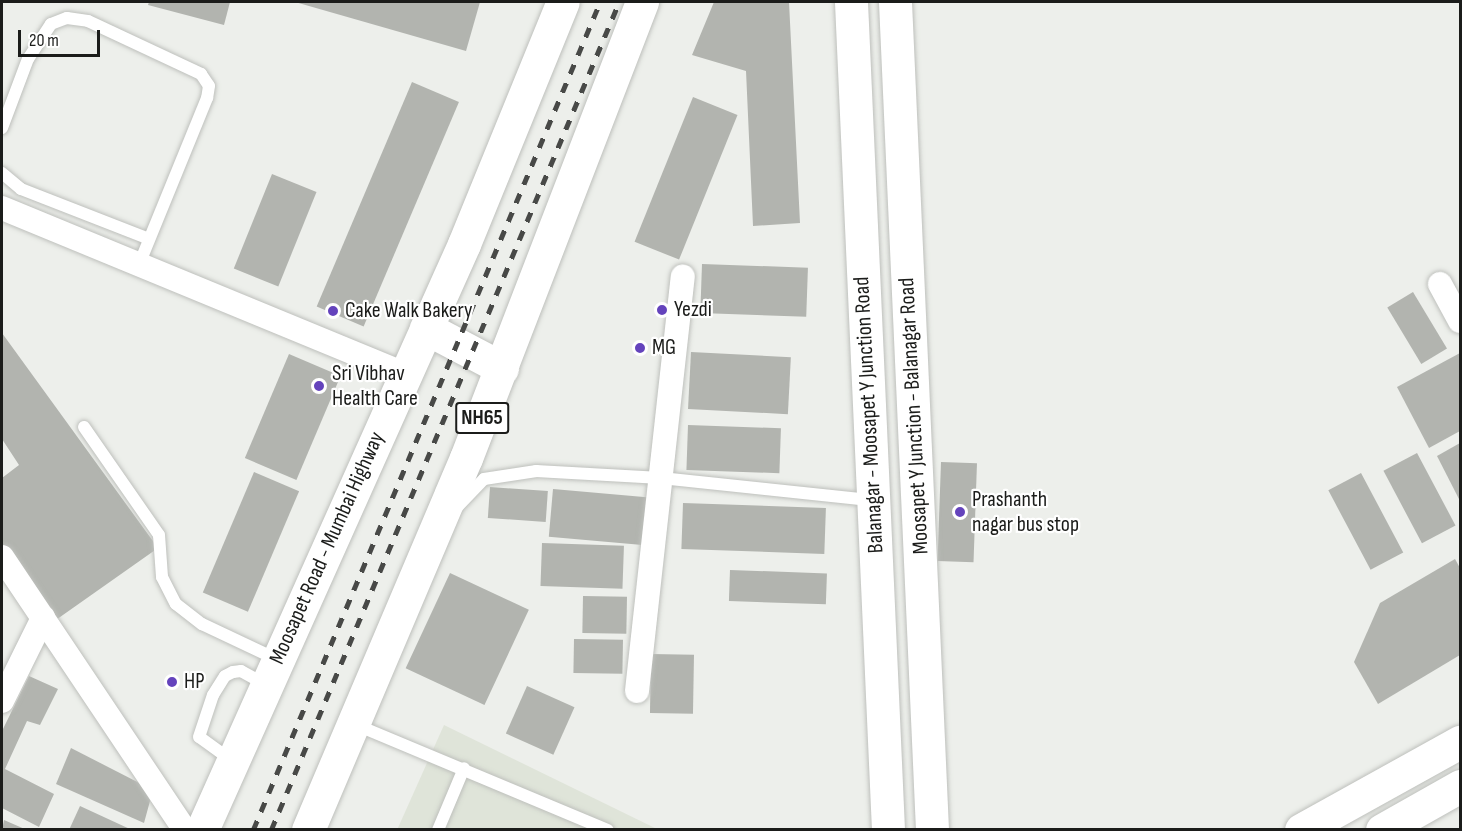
<!DOCTYPE html>
<style>
body{margin:0}
#map{position:relative;width:1462px;height:831px;overflow:hidden;background:#edefeb;font-family:"Sofia Sans Condensed",sans-serif}
div>[style]{position:absolute}
.built>*{inset:0;background:#dfe4d9}
.building>*{inset:0;background:#b2b4af;transform-origin:0 0}
.roads{filter:drop-shadow(0 0 2px #bec0bc) drop-shadow(0 0 2px #bec0bc)}
.lane>*{height:12px;margin:-6px;padding:0 6px;transform-origin:6px;border-radius:6px;background:#fff}
.street>*{height:24px;margin:-12px;padding:0 12px;transform-origin:12px;border-radius:12px;background:#fff}
.secondary>*{height:33px;margin:-16.5px;padding:0 16.5px;transform-origin:16.5px;border-radius:16.5px;background:#fff}
.primary>*{height:33px;margin:-16.5px;padding:0 16.5px;transform-origin:16.5px;border-radius:16.5px;background:#fff}
.highway>*{height:33px;margin:-16.5px;padding:0 16.5px;transform-origin:16.5px;border-radius:16.5px;background:#fff}
.rail>*{height:4.5px;margin-top:-2.25px;transform-origin:0;background:repeating-linear-gradient(90deg,#484947 0 10px,transparent 0 20px)}
.dots>*{width:16px;height:16px;translate:-50% -50%;box-sizing:border-box;border:3px solid #fff;border-radius:50%}
span{translate:-50% -50%;white-space:nowrap;text-align:center;line-height:1.15;-webkit-text-stroke:4.5px #fff;paint-order:stroke}
.shield-label span{padding:2px 4px;background:#fff;border:2px solid;border-radius:4px;-webkit-text-stroke-width:0}
.shield-label{font-size:21px;color:#1b1c1a;font-weight:700}
.poi-label{font-size:22px;color:#1b1c1a}
.left{translate:0 -50%;text-align:left}
.street-label{font-size:22px;color:#1b1c1a}
.frame{position:absolute;inset:0;border:3px solid #1b1c1a;pointer-events:none}
.scale{position:absolute;left:18px;top:30px;width:82px;height:27px;box-sizing:border-box;border:3px solid #1b1c1a;border-top:0;padding-left:8px;font-size:18px;line-height:21px;white-space:nowrap;color:#1b1c1a;-webkit-text-stroke:4px #fff;paint-order:stroke}
</style>
<div id="map">
<div class="built">
<i style="clip-path:polygon(444px 725px,657px 829px,397px 830px)"></i>
</div>
<div class="building">
<i style="clip-path:polygon(149px 2px,230px 2px,224px 25px,148px 5px)"></i>
<i style="clip-path:polygon(295px 2px,480px 2px,466px 51px)"></i>
<i style="clip-path:polygon(714px 2px,789px 2px,800px 223px,753px 226px,746px 71px,692px 55px)"></i>
<i style="left:412px;top:82px;width:51px;height:244px;rotate:23deg"></i>
<i style="left:693px;top:97px;width:48px;height:156px;rotate:22deg"></i>
<i style="left:272px;top:174px;width:48px;height:102px;rotate:22deg"></i>
<i style="left:702px;top:264px;width:106px;height:49px;rotate:2deg"></i>
<i style="left:1413px;top:292px;width:66px;height:30px;rotate:59deg"></i>
<i style="clip-path:polygon(2px 333px,158px 548px,53px 622px,2px 550px,2px 478px,19px 465px,2px 439px)"></i>
<i style="left:691px;top:352px;width:100px;height:57px;rotate:3deg"></i>
<i style="clip-path:polygon(1460px 353px,1460px 431px,1429px 448px,1397px 387px)"></i>
<i style="left:289px;top:354px;width:56px;height:113px;rotate:23deg"></i>
<i style="left:688px;top:425px;width:93px;height:45px;rotate:2deg"></i>
<i style="clip-path:polygon(1460px 443px,1460px 501px,1437px 456px)"></i>
<i style="left:1417px;top:453px;width:82px;height:38px;rotate:62deg"></i>
<i style="left:941px;top:462px;width:36px;height:99px;rotate:2deg"></i>
<i style="left:254px;top:472px;width:49px;height:131px;rotate:23deg"></i>
<i style="left:1361px;top:473px;width:90px;height:37px;rotate:62deg"></i>
<i style="left:490px;top:487px;width:58px;height:31px;rotate:4deg"></i>
<i style="left:553px;top:489px;width:94px;height:48px;rotate:5deg"></i>
<i style="left:683px;top:503px;width:143px;height:46px;rotate:2deg"></i>
<i style="left:542px;top:543px;width:82px;height:43px;rotate:2deg"></i>
<i style="clip-path:polygon(1455px 559px,1460px 568px,1460px 655px,1378px 704px,1354px 662px,1380px 603px)"></i>
<i style="left:730px;top:570px;width:97px;height:31px;rotate:2deg"></i>
<i style="left:450px;top:573px;width:87px;height:105px;rotate:25deg"></i>
<i style="left:583px;top:596px;width:44px;height:37px;rotate:1deg"></i>
<i style="left:574px;top:639px;width:49px;height:34px;rotate:1deg"></i>
<i style="left:651px;top:654px;width:43px;height:59px;rotate:1deg"></i>
<i style="clip-path:polygon(29px 676px,58px 689px,40px 725px,27px 721px,5px 769px,54px 794px,39px 827px,2px 808px,2px 731px)"></i>
<i style="left:527px;top:686px;width:52px;height:52px;rotate:24deg"></i>
<i style="clip-path:polygon(71px 748px,153px 790px,144px 823px,56px 784px)"></i>
<i style="clip-path:polygon(80px 806px,132px 830px,69px 830px)"></i>
<i style="clip-path:polygon(4px 820px,27px 830px,2px 830px)"></i>
</div>
<div class="roads">
<div class="lane">
<i style="left:2px;top:128px;width:74px;rotate:-69.4deg"></i>
<i style="left:28px;top:59px;width:42px;rotate:-56.7deg"></i>
<i style="left:51px;top:24px;width:17px;rotate:-21deg"></i>
<i style="left:67px;top:18px;width:21px;rotate:8deg"></i>
<i style="left:88px;top:21px;width:125px;rotate:25.1deg"></i>
<i style="left:201px;top:74px;width:14px;rotate:56deg"></i>
<i style="left:209px;top:86px;width:12px;rotate:99deg"></i>
<i style="left:207px;top:98px;width:180px;rotate:112.2deg"></i>
<i style="left:2px;top:173px;width:25px;rotate:40deg"></i>
<i style="left:21px;top:189px;width:137px;rotate:21.3deg"></i>
<i style="left:84px;top:427px;width:131px;rotate:55.2deg"></i>
<i style="left:159px;top:535px;width:42px;rotate:85.9deg"></i>
<i style="left:162px;top:577px;width:30px;rotate:63deg"></i>
<i style="left:176px;top:604px;width:33px;rotate:38deg"></i>
<i style="left:202px;top:624px;width:82px;rotate:25.3deg"></i>
<i style="left:457px;top:507px;width:39px;rotate:-46deg"></i>
<i style="left:484px;top:479px;width:53px;rotate:-8.7deg"></i>
<i style="left:536px;top:471px;width:125px;rotate:3.2deg"></i>
<i style="left:661px;top:478px;width:212px;rotate:6deg"></i>
<i style="left:354px;top:724px;width:275px;rotate:22.7deg"></i>
<i style="left:231px;top:760px;width:39px;rotate:-144deg"></i>
<i style="left:199px;top:737px;width:44px;rotate:-71.6deg"></i>
<i style="left:213px;top:695px;width:22px;rotate:-58deg"></i>
<i style="left:225px;top:676px;width:9px;rotate:-27deg"></i>
<i style="left:233px;top:672px;width:8px;rotate:-7deg"></i>
<i style="left:241px;top:671px;width:29px;rotate:29deg"></i>
<i style="left:438px;top:830px;width:67px;rotate:-67.2deg"></i>
</div>
<div class="street">
<i style="left:2px;top:208px;width:435px;rotate:22.4deg"></i>
<i style="left:1440px;top:284px;width:42px;rotate:61.6deg"></i>
<i style="left:2px;top:557px;width:329px;rotate:56.2deg"></i>
<i style="left:637px;top:691px;width:417px;rotate:-83.7deg"></i>
<i style="left:2px;top:701px;width:93px;rotate:-63.7deg"></i>
</div>
<div class="secondary">
<i style="left:1301px;top:830px;width:182px;rotate:-29deg"></i>
<i style="left:1382px;top:830px;width:90px;rotate:-29.4deg"></i>
</div>
<div class="primary">
<i style="left:851px;top:2px;width:829px;rotate:87.44deg"></i>
<i style="left:895px;top:2px;width:829px;rotate:87.44deg"></i>
</div>
<div class="highway">
<i style="left:426px;top:328px;width:86px;rotate:27.8deg"></i>
<i style="left:202px;top:830px;width:642px;rotate:-65.91deg"></i>
<i style="left:464px;top:244px;width:261px;rotate:-67.8deg"></i>
<i style="left:308px;top:830px;width:404px;rotate:-67deg"></i>
<i style="left:466px;top:458px;width:489px;rotate:-68.9deg"></i>
</div>
</div>
<div class="rail">
<i style="left:253px;top:830px;width:898px;rotate:-67.26deg"></i>
<i style="left:271px;top:830px;width:898px;rotate:-67.2deg"></i>
</div>
<div class="dots">
<i style="left:662px;top:310px;background:#6443bc"></i>
<i style="left:333px;top:311px;background:#6443bc"></i>
<i style="left:640px;top:348px;background:#6443bc"></i>
<i style="left:319px;top:386px;background:#6443bc"></i>
<i style="left:960px;top:512px;background:#6443bc"></i>
<i style="left:172px;top:682px;background:#6443bc"></i>
</div>
<div class="shield-label">
<span style="left:482px;top:418px">NH65</span>
</div>
<div class="poi-label">
<span class="left" style="left:674px;top:310px">Yezdi</span>
<span class="left" style="left:345px;top:311px">Cake Walk Bakery</span>
<span class="left" style="left:652px;top:348px">MG</span>
<span class="left" style="left:332px;top:386px">Sri Vibhav<br>Health Care</span>
<span class="left" style="left:972px;top:512px">Prashanth<br>nagar bus stop</span>
<span class="left" style="left:184px;top:682px">HP</span>
</div>
<div class="street-label">
<span style="left:869px;top:415px;rotate:-93deg">Balanagar - Moosapet Y Junction Road</span>
<span style="left:914px;top:416px;rotate:-93deg">Moosapet Y Junction - Balanagar Road</span>
<span style="left:327px;top:548px;rotate:-66deg">Moosapet Road - Mumbai Highway</span>
</div>
<div class="frame"></div>
<div class="scale">20 m</div>
</div>
